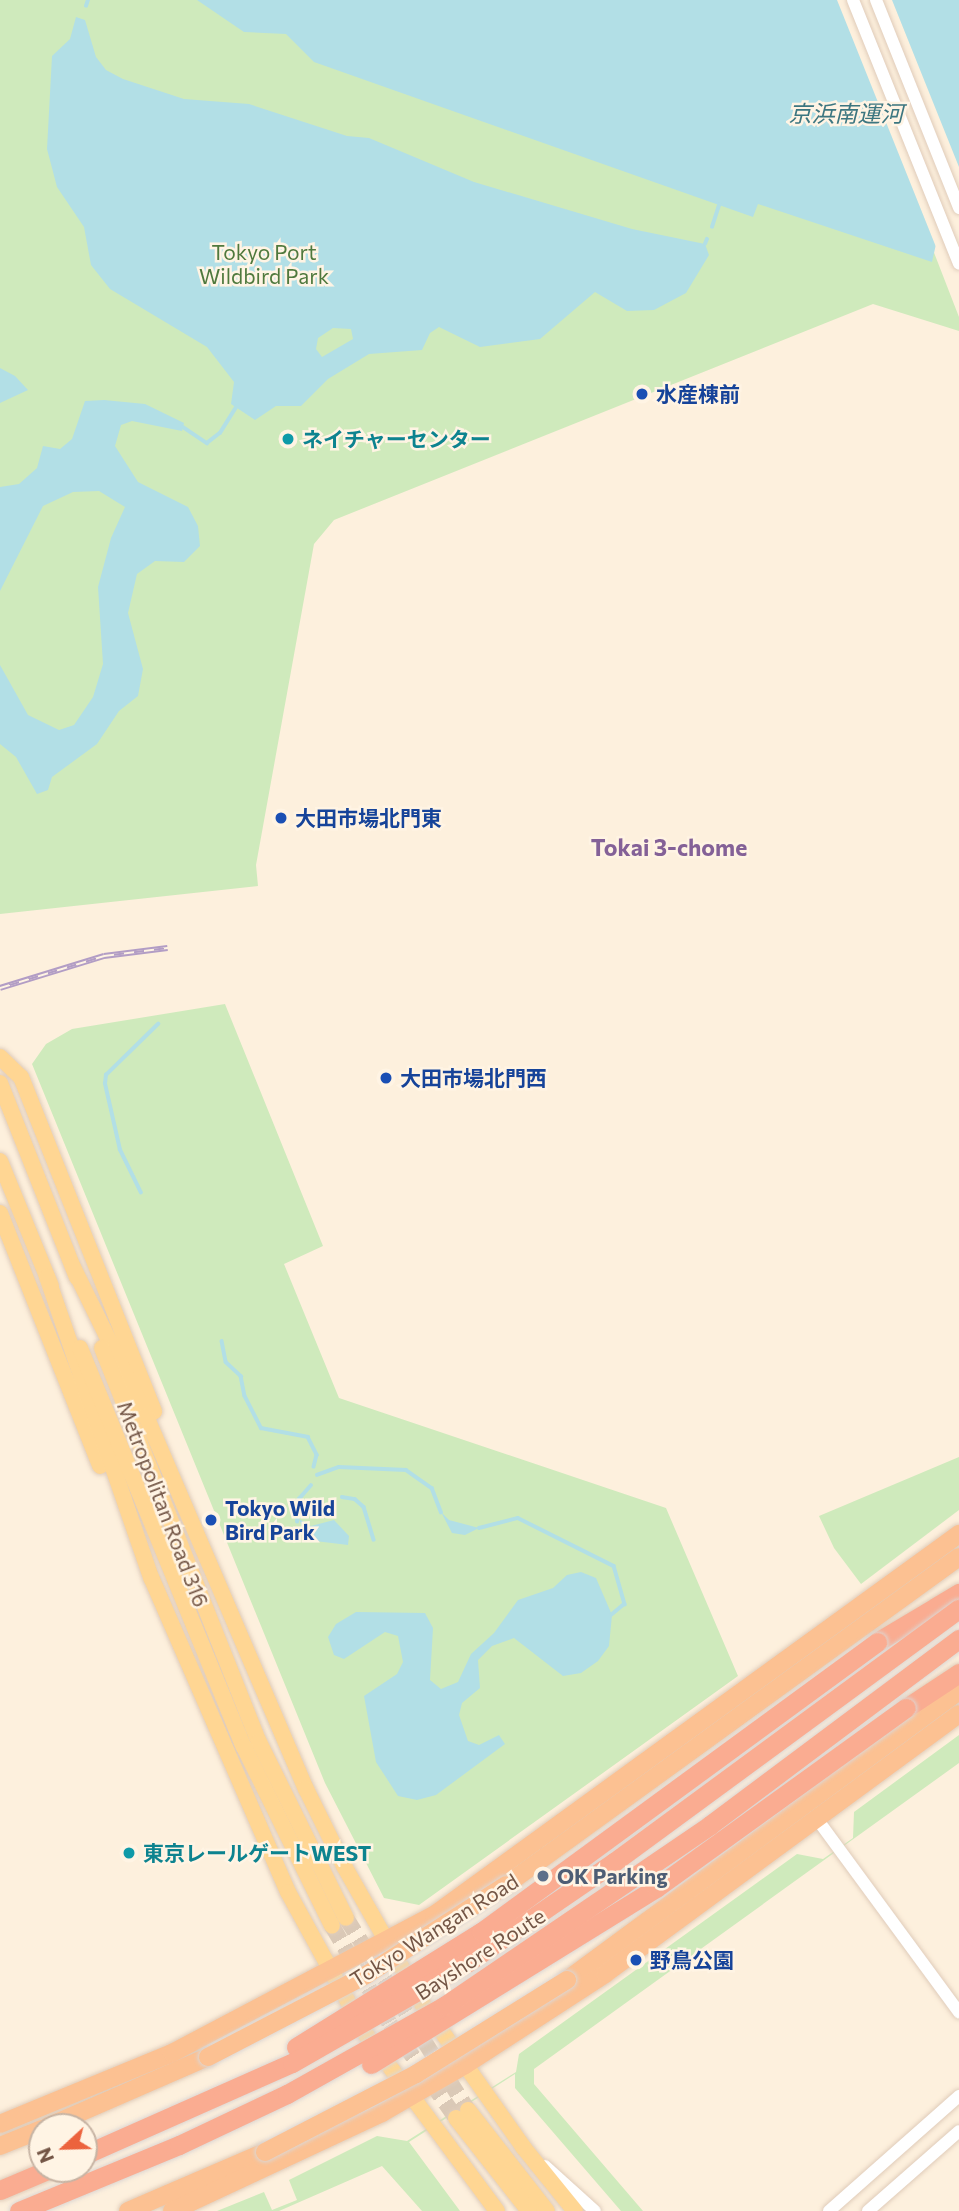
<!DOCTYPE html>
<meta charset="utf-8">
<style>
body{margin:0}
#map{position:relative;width:959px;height:2211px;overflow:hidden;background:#fdf0dd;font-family:Commissioner,"Noto Sans JP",sans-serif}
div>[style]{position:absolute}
.green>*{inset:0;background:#cfeabc}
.water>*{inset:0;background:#b2dfe6}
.pier>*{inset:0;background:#fdf0dd}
.stream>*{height:3.5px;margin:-1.75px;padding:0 1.75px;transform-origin:1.75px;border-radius:1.75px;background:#b2dfe6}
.primary-tunnel>*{height:16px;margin-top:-8px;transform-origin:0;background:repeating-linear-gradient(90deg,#dac9b7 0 16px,transparent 0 24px)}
.roads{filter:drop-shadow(0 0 2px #e0ccba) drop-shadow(0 0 2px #e0ccba)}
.tertiary>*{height:12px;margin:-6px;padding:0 6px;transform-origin:6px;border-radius:6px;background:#fff}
.primary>*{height:16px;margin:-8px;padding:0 8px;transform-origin:8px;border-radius:8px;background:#ffd693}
.trunk>*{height:18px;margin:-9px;padding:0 9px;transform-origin:9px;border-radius:9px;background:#fcc192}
.motorway>*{height:19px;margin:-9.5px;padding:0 9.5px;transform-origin:9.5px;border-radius:9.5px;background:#faac91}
.rail>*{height:6px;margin-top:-3px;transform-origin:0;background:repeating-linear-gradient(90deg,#fff4e4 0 10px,#b29dc5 0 20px);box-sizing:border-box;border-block:2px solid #b29dc5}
.bridges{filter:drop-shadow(0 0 2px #ddd6d2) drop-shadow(0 0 2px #ddd6d2)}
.trunk-bridge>*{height:18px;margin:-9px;padding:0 9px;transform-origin:9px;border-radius:9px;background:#fcc192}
.motorway-bridge>*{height:19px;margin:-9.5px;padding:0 9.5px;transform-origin:9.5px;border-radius:9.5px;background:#faac91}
.dots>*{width:19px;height:19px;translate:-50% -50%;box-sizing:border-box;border:4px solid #fff4e4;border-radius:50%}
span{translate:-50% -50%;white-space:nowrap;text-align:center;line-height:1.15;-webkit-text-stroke:5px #fff4e4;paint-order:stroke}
.park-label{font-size:21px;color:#4f793d}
.transit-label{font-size:21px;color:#164399;font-weight:700}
.left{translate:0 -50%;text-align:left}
.culture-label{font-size:21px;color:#0d838f;font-weight:700}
.street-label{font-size:21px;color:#735545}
.service-label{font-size:21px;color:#4e5e75;font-weight:700}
.water-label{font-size:23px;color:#3c7680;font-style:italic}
.neighbourhood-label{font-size:23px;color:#846197;font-weight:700}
.north{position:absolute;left:28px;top:2113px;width:70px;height:70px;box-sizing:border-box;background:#fff4e4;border:2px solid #c7b4a4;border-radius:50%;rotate:248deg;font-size:19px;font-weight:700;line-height:28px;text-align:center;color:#735545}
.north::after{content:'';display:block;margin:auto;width:24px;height:32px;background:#ec633d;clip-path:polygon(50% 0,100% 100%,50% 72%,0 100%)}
</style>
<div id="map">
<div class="green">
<i style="clip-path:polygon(0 0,836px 0,959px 317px,959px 331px,873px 304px,334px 520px,314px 544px,256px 865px,258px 886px,0 914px)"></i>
<i style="clip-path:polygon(225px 1004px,323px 1246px,284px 1264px,339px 1398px,666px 1508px,738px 1676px,419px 1905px,384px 1898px,325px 1783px,32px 1064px,46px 1044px,72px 1029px)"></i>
<i style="clip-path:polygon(959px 1457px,959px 1510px,861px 1584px,834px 1548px,819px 1516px)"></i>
<i style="clip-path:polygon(959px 1735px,959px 1763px,534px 2069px,534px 2084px,643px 2211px,621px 2211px,515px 2088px,515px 2074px,409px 2142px,460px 2211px,422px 2211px,382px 2166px,279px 2211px,217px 2211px,264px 2192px,272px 2210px,297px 2200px,289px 2180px,377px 2136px,407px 2141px,516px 2072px,519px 2054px,797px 1854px,823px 1859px,853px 1838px,854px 1812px)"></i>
</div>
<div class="water">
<i style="clip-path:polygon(197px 0,959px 0,959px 236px,939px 231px,932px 262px,758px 204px,753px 217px,314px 62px,286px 34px,244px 32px)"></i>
<i style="clip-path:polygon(evenodd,76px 17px,85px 20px,96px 57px,106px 70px,123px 79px,184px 99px,249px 104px,347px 136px,369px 138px,474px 182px,632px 229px,705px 244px,709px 255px,686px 293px,654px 310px,627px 311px,595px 292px,540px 339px,480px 347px,439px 327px,430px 333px,422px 350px,369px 354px,328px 379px,301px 406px,276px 406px,255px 420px,231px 404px,234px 382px,207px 347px,110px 289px,91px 265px,84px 227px,57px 187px,47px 149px,52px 56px,70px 39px,76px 17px,333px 328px,351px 329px,353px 339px,322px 357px,316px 349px,318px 338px,333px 328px)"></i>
<i style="clip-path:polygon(0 368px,15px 376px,28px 390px,0 403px)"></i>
<i style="clip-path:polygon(104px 400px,145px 404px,184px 423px,182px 431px,132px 421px,121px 425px,115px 446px,138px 482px,188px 507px,198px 526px,200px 546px,184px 562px,155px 561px,137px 574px,128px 613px,143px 669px,138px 696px,119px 711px,97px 744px,52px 777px,48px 790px,37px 794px,16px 757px,0 744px,0 665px,28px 715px,59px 730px,74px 725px,93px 697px,103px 664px,98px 587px,111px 538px,125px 507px,99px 491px,73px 492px,43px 506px,0 591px,0 487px,19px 484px,37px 468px,43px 446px,60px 449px,72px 439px,85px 401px)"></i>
<i style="clip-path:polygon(441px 1512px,449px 1520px,479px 1528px,465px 1535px,452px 1533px)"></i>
<i style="clip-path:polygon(299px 1519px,311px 1526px,334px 1520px,349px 1536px,348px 1545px,307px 1540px)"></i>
<i style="clip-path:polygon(581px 1572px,596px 1578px,612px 1615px,609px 1646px,598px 1661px,581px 1673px,563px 1676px,514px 1638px,492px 1646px,478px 1660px,480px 1688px,462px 1703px,459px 1715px,468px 1741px,479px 1745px,499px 1735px,505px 1744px,436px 1795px,417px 1800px,398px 1796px,376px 1762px,364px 1696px,397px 1674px,403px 1662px,398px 1636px,385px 1632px,344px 1659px,334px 1655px,328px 1637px,336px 1624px,356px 1612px,425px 1613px,433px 1628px,430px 1680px,441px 1689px,458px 1682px,471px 1654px,494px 1633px,518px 1600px,553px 1588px,567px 1575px)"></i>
</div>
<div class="pier">
<i style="clip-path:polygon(837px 0,892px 0,959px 167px,959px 239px,942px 235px,938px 252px)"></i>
</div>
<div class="stream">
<i style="left:86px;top:6px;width:6px;rotate:-72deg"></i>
<i style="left:712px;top:227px;width:23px;rotate:-72deg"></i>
<i style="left:705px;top:244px;width:5px;rotate:-68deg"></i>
<i style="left:183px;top:427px;width:29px;rotate:34deg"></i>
<i style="left:207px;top:443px;width:16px;rotate:-38deg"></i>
<i style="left:220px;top:433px;width:31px;rotate:-58deg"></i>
<i style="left:141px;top:1193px;width:48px;rotate:-116deg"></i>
<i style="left:120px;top:1150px;width:68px;rotate:-102.8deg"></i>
<i style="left:105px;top:1084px;width:9px;rotate:-84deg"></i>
<i style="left:106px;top:1075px;width:73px;rotate:-44.4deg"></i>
<i style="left:222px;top:1341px;width:21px;rotate:79deg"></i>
<i style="left:226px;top:1362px;width:21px;rotate:43deg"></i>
<i style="left:241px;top:1376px;width:20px;rotate:79deg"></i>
<i style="left:245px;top:1396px;width:36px;rotate:63deg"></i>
<i style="left:261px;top:1428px;width:48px;rotate:10.8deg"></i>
<i style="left:308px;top:1437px;width:20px;rotate:63deg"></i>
<i style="left:317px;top:1455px;width:12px;rotate:104deg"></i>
<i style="left:317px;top:1475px;width:23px;rotate:-20deg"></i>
<i style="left:339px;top:1467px;width:67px;rotate:2.6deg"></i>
<i style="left:406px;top:1470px;width:32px;rotate:35deg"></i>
<i style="left:432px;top:1488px;width:26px;rotate:69deg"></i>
<i style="left:342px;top:1497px;width:13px;rotate:9deg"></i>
<i style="left:355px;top:1499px;width:12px;rotate:42deg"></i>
<i style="left:364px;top:1507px;width:34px;rotate:73deg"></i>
<i style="left:297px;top:1522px;width:23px;rotate:-85deg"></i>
<i style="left:299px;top:1499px;width:18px;rotate:-49deg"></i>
<i style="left:479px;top:1528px;width:40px;rotate:-14.4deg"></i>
<i style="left:518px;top:1518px;width:107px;rotate:26.6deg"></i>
<i style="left:614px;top:1566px;width:40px;rotate:74deg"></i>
<i style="left:625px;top:1604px;width:17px;rotate:140deg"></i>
</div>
<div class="primary-tunnel">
<i style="left:346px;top:1918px;width:227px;rotate:57.6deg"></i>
<i style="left:332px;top:1926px;width:114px;rotate:59.4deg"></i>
<i style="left:390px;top:2024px;width:115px;rotate:54.9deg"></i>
</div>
<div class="roads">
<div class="tertiary">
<i style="left:853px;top:0;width:284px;rotate:68.1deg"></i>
<i style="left:876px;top:0;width:224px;rotate:68.2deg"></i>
<i style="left:817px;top:1819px;width:240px;rotate:53.7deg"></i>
<i style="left:545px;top:2166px;width:67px;rotate:42deg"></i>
<i style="left:829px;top:2211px;width:174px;rotate:-41.5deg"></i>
<i style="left:868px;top:2211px;width:121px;rotate:-41.3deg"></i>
</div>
<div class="primary">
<i style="left:0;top:1057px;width:29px;rotate:44deg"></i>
<i style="left:21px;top:1077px;width:360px;rotate:68.3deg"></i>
<i style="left:0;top:1083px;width:209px;rotate:68.4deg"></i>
<i style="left:0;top:1161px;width:135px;rotate:67.8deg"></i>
<i style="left:0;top:1213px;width:272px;rotate:68.4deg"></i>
<i style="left:73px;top:1267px;width:166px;rotate:63.9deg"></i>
<i style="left:146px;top:1416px;width:406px;rotate:66.8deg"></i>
<i style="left:306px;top:1789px;width:86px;rotate:63.7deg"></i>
<i style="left:344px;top:1866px;width:160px;rotate:60.4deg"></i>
<i style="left:423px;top:2005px;width:174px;rotate:54.8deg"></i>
<i style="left:523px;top:2147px;width:82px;rotate:50.9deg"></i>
<i style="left:47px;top:1277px;width:318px;rotate:70.9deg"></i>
<i style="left:151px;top:1577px;width:344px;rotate:66.5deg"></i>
<i style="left:288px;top:1892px;width:164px;rotate:61.3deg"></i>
<i style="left:367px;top:2036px;width:218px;rotate:53.4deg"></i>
<i style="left:80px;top:1348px;width:431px;rotate:67.7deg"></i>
<i style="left:244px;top:1747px;width:199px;rotate:63.8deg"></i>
<i style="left:102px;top:1348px;width:424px;rotate:68.3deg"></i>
<i style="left:259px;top:1742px;width:196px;rotate:63.7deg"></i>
<i style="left:468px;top:2110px;width:128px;rotate:52deg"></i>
<i style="left:456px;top:2118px;width:118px;rotate:51.9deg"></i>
</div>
<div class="trunk">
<i style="left:506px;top:1885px;width:559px;rotate:-35.91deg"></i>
<i style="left:567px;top:1980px;width:487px;rotate:-36.4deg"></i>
<i style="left:0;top:2124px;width:186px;rotate:-22.4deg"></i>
<i style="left:172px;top:2053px;width:296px;rotate:-27.8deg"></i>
<i style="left:434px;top:1915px;width:649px;rotate:-35.97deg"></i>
<i style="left:47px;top:2127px;width:176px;rotate:-23.5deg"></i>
<i style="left:0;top:2146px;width:45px;rotate:-22deg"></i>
<i style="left:128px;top:2211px;width:149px;rotate:-23.3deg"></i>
<i style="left:172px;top:2211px;width:232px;rotate:-25deg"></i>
<i style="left:382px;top:2113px;width:96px;rotate:-30deg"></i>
<i style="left:465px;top:2065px;width:167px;rotate:-33deg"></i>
<i style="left:605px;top:1974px;width:439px;rotate:-36.3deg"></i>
</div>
<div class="motorway">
<i style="left:877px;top:1642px;width:96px;rotate:-30.9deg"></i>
<i style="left:906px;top:1708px;width:64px;rotate:-33.4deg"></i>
<i style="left:0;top:2190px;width:54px;rotate:-22.8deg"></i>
</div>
</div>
<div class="rail">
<i style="left:0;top:988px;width:109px;rotate:-17.1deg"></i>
<i style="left:104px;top:956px;width:64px;rotate:-7.1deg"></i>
</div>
<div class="bridges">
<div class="trunk-bridge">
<i style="left:208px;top:2057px;width:178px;rotate:-27.4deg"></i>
<i style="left:366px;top:1975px;width:166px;rotate:-32.7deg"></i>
<i style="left:265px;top:2152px;width:170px;rotate:-27.3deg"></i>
<i style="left:416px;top:2074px;width:178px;rotate:-31.9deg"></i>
</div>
<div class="motorway-bridge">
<i style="left:296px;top:2047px;width:218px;rotate:-31.9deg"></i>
<i style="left:481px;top:1932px;width:491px;rotate:-36.2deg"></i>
<i style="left:371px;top:2064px;width:335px;rotate:-31.7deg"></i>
<i style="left:656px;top:1888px;width:308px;rotate:-35.8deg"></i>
<i style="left:84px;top:2155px;width:227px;rotate:-23.9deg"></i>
<i style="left:292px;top:2063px;width:203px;rotate:-29.8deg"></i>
<i style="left:468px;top:1962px;width:177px;rotate:-34.4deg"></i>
<i style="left:614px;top:1862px;width:428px;rotate:-36.3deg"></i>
<i style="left:19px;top:2211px;width:173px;rotate:-22.4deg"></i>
<i style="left:179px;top:2145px;width:119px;rotate:-25.3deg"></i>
<i style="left:287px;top:2094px;width:180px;rotate:-29.3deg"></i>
<i style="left:444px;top:2006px;width:322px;rotate:-34.2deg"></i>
<i style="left:710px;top:1825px;width:311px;rotate:-36.8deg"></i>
</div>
</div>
<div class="dots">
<i style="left:642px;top:394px;background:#1a4fb4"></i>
<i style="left:288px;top:439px;background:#0f9aa8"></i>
<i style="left:281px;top:818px;background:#1a4fb4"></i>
<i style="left:386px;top:1078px;background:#1a4fb4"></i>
<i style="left:211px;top:1520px;background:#1a4fb4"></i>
<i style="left:129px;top:1853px;background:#0f9aa8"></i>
<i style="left:543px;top:1876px;background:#5c6f8a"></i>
<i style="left:636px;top:1960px;background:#1a4fb4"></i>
</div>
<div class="park-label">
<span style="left:264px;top:264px">Tokyo Port<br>Wildbird Park</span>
</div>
<div class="transit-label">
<span class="left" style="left:656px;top:394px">水産棟前</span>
<span class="left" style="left:295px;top:818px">大田市場北門東</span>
<span class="left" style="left:400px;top:1078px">大田市場北門西</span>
<span class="left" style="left:225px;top:1520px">Tokyo Wild<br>Bird Park</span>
<span class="left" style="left:650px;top:1960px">野鳥公園</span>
</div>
<div class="culture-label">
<span class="left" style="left:302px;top:439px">ネイチャーセンター</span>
<span class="left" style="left:143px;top:1853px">東京レールゲートWEST</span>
</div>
<div class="street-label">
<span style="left:163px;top:1504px;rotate:69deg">Metropolitan Road 316</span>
<span style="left:434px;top:1930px;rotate:-32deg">Tokyo Wangan Road</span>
<span style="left:480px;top:1954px;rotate:-33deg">Bayshore Route</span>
</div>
<div class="service-label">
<span class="left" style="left:557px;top:1876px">OK Parking</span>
</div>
<div class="water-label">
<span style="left:846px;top:113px">京浜南運河</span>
</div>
<div class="neighbourhood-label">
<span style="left:669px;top:847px">Tokai 3-chome</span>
</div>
<div class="north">N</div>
</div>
